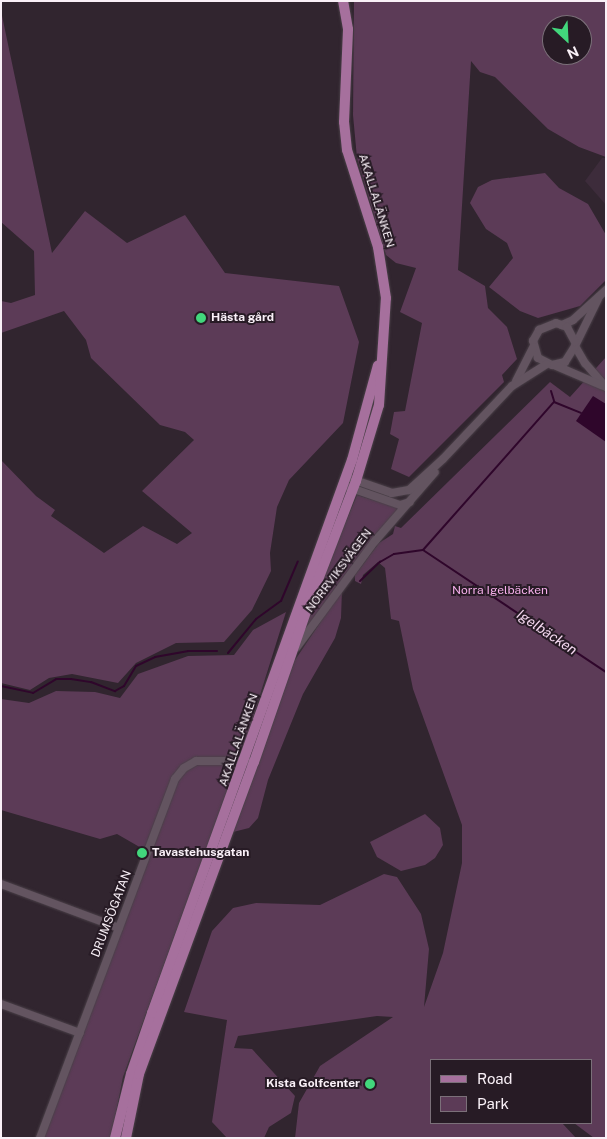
<!DOCTYPE html>
<meta charset="utf-8">
<style>
body{margin:0}
#map{position:relative;width:607px;height:1139px;overflow:hidden;background:#31252f;font-family:"Public Sans",sans-serif}
div>[style]{position:absolute}
.built>*{inset:0;background:#3d2c3b}
.green>*{inset:0;background:#5c3b57}
.water>*{inset:0;background:#2f062b}
.stream>*{height:2px;margin:-1px;padding:0 1px;transform-origin:1px;border-radius:1px;background:#2f062b}
.roads{filter:drop-shadow(0 0 1px #4a4048) drop-shadow(0 0 1px #4a4048)}
.minor>*{height:8px;margin:-4px;padding:0 4px;transform-origin:4px;border-radius:4px;background:#635460}
.major>*{height:10px;margin:-5px;padding:0 5px;transform-origin:5px;border-radius:5px;background:#a6709d}
.dots>*{width:14px;height:14px;translate:-50% -50%;box-sizing:border-box;border:2px solid #271b25;border-radius:50%}
span{translate:-50% -50%;white-space:nowrap;text-align:center;line-height:1.15;-webkit-text-stroke:4px #271b25;paint-order:stroke}
.street-label{font-size:12px;color:#f9f0f7}
.poi-label{font-size:12px;color:#f9f0f7;font-weight:700}
.left{translate:0 -50%;text-align:left}
.right{translate:-100% -50%;text-align:right}
.park-label{font-size:12px;color:#f6afeb}
.water-label{font-size:14px;color:#f6d9f1;font-style:italic}
.frame{position:absolute;inset:0;border:2px solid #f9f0f7;pointer-events:none}
.legend{position:absolute;left:430px;top:1059px;width:162px;height:65px;box-sizing:border-box;background:#271b25;border:1px solid #7b7079;margin:0;padding:6px 9px;list-style:none;font-size:15px;color:#f9f0f7}
.legend li{display:flex;align-items:center;gap:10px;height:25px}
.legend b{width:25px;border:1px solid #7b7079}
.north{position:absolute;left:542px;top:15px;width:50px;height:50px;box-sizing:border-box;background:#271b25;border:1px solid #7b7079;border-radius:50%;rotate:155deg;font-size:14px;font-weight:700;line-height:20px;text-align:center;color:#f9f0f7}
.north::after{content:'';display:block;margin:auto;width:18px;height:22px;background:#42d77c;clip-path:polygon(50% 0,100% 100%,50% 72%,0 100%)}
</style>
<div id="map">
<div class="built">
<i style="clip-path:polygon(602px 158px,606px 158px,606px 205px,585px 181px)"></i>
</div>
<div class="green">
<i style="clip-path:polygon(evenodd,354px 1px,606px 1px,606px 157px,579px 147px,548px 129px,495px 77px,480px 72px,471px 61px,458px 270px,485px 286px,488px 308px,507px 327px,517px 359px,502px 375px,504px 382px,409px 477px,391px 469px,399px 439px,390px 434px,394px 412px,405px 411px,422px 323px,400px 312px,416px 268px,396px 263px,386px 255px,357px 158px,353px 115px,354px 1px,552px 25px,582px 25px,582px 55px,552px 55px,552px 25px)"></i>
<i style="clip-path:polygon(1px 11px,52px 253px,85px 211px,127px 243px,185px 215px,225px 273px,339px 286px,359px 342px,343px 423px,289px 480px,277px 507px,270px 553px,271px 571px,252px 610px,224px 642px,176px 643px,136px 663px,118px 683px,72px 674px,49px 678px,30px 690px,1px 683px,1px 460px,36px 496px,55px 510px,51px 516px,104px 553px,143px 526px,177px 544px,192px 533px,142px 491px,194px 440px,185px 432px,160px 425px,91px 358px,86px 340px,64px 311px,1px 333px,1px 301px,11px 303px,35px 295px,34px 251px,1px 222px)"></i>
<i style="clip-path:polygon(545px 173px,559px 188px,588px 204px,606px 235px,606px 280px,580px 306px,538px 318px,520px 311px,489px 287px,513px 258px,507px 243px,486px 229px,470px 203px,478px 187px,492px 180px)"></i>
<i style="clip-path:polygon(606px 357px,606px 1138px,594px 1138px,574px 1123px,591px 1123px,591px 1060px,431px 1060px,431px 1123px,562px 1123px,576px 1138px,295px 1138px,299px 1103px,320px 1066px,393px 1017px,377px 1016px,238px 1036px,234px 1048px,252px 1049px,295px 1096px,291px 1113px,269px 1127px,264px 1138px,227px 1138px,212px 1122px,227px 1020px,184px 1012px,212px 931px,233px 908px,256px 903px,320px 905px,384px 874px,397px 877px,421px 914px,429px 949px,424px 1007px,443px 953px,462px 863px,462px 825px,413px 689px,399px 621px,391px 619px,385px 568px,378px 562px,363px 575px,361px 584px,355px 581px,355px 575px,379px 543px,393px 534px,395px 526px,401px 528px,550px 382px,570px 397px)"></i>
<i style="clip-path:polygon(357px 495px,399px 508px,357px 559px,304px 633px,313px 600px)"></i>
<i style="clip-path:polygon(342px 590px,341px 618px,335px 638px,303px 694px,268px 780px,258px 818px,249px 828px,233px 832px,293px 663px)"></i>
<i style="clip-path:polygon(286px 612px,245px 743px,233px 753px,231px 781px,123px 1077px,111px 1138px,44px 1138px,150px 853px,117px 834px,100px 839px,1px 810px,1px 699px,29px 703px,56px 691px,95px 692px,120px 698px,138px 674px,188px 656px,234px 655px,253px 630px)"></i>
<i style="clip-path:polygon(425px 814px,440px 828px,443px 845px,435px 858px,425px 865px,401px 871px,377px 857px,370px 842px)"></i>
</div>
<div class="water">
<i style="clip-path:polygon(593px 396px,606px 404px,606px 442px,576px 421px)"></i>
</div>
<div class="stream">
<i style="left:551px;top:391px;width:10px;rotate:73deg"></i>
<i style="left:423px;top:550px;width:198px;rotate:-48.5deg"></i>
<i style="left:554px;top:402px;width:29px;rotate:22deg"></i>
<i style="left:360px;top:581px;width:28px;rotate:-44deg"></i>
<i style="left:380px;top:562px;width:16px;rotate:-30deg"></i>
<i style="left:394px;top:554px;width:29px;rotate:-8deg"></i>
<i style="left:423px;top:550px;width:220px;rotate:33.7deg"></i>
<i style="left:228px;top:653px;width:44px;rotate:-50.5deg"></i>
<i style="left:256px;top:619px;width:31px;rotate:-36deg"></i>
<i style="left:281px;top:601px;width:43px;rotate:-67deg"></i>
<i style="left:1px;top:686px;width:33px;rotate:12deg"></i>
<i style="left:33px;top:693px;width:27px;rotate:-31deg"></i>
<i style="left:56px;top:679px;width:15px"></i>
<i style="left:71px;top:679px;width:20px;rotate:9deg"></i>
<i style="left:91px;top:682px;width:26px;rotate:21deg"></i>
<i style="left:115px;top:691px;width:10px;rotate:-29deg"></i>
<i style="left:124px;top:686px;width:23px;rotate:-59deg"></i>
<i style="left:136px;top:666px;width:21px;rotate:-25deg"></i>
<i style="left:155px;top:657px;width:34px;rotate:-10deg"></i>
<i style="left:188px;top:651px;width:29px"></i>
</div>
<div class="roads">
<div class="minor">
<i style="left:599px;top:297px;width:55px;rotate:116.1deg"></i>
<i style="left:575px;top:346px;width:20px;rotate:60deg"></i>
<i style="left:585px;top:363px;width:32px;rotate:49deg"></i>
<i style="left:562px;top:325px;width:12px;rotate:-24deg"></i>
<i style="left:573px;top:320px;width:45px;rotate:-42.3deg"></i>
<i style="left:575px;top:346px;width:19px;rotate:122deg"></i>
<i style="left:565px;top:362px;width:13px;rotate:167deg"></i>
<i style="left:552px;top:365px;width:16px;rotate:-153deg"></i>
<i style="left:538px;top:358px;width:18px;rotate:-106deg"></i>
<i style="left:533px;top:341px;width:13px;rotate:-61deg"></i>
<i style="left:539px;top:330px;width:18px;rotate:-22deg"></i>
<i style="left:556px;top:323px;width:12px;rotate:20deg"></i>
<i style="left:567px;top:327px;width:17px;rotate:62deg"></i>
<i style="left:554px;top:365px;width:53px;rotate:23.2deg"></i>
<i style="left:516px;top:381px;width:38px;rotate:-63deg"></i>
<i style="left:352px;top:479px;width:42px;rotate:19.3deg"></i>
<i style="left:392px;top:493px;width:17px;rotate:-10deg"></i>
<i style="left:409px;top:490px;width:46px;rotate:-42.4deg"></i>
<i style="left:443px;top:459px;width:100px;rotate:-46.6deg"></i>
<i style="left:512px;top:386px;width:41px;rotate:-32.2deg"></i>
<i style="left:348px;top:487px;width:55px;rotate:19.1deg"></i>
<i style="left:400px;top:505px;width:10px;rotate:-17deg"></i>
<i style="left:297px;top:647px;width:132px;rotate:-53.7deg"></i>
<i style="left:375px;top:541px;width:91px;rotate:-49deg"></i>
<i style="left:1px;top:884px;width:126px;rotate:20.4deg"></i>
<i style="left:1px;top:1004px;width:84px;rotate:20.2deg"></i>
<i style="left:40px;top:1138px;width:384px;rotate:-69.4deg"></i>
<i style="left:175px;top:779px;width:14px;rotate:-51deg"></i>
<i style="left:184px;top:768px;width:14px;rotate:-30deg"></i>
<i style="left:196px;top:761px;width:51px"></i>
</div>
<div class="major">
<i style="left:115px;top:1138px;width:66px;rotate:-76deg"></i>
<i style="left:131px;top:1074px;width:65px;rotate:-71deg"></i>
<i style="left:152px;top:1013px;width:588px;rotate:-70.12deg"></i>
<i style="left:352px;top:460px;width:98px;rotate:-74.7deg"></i>
<i style="left:126px;top:1138px;width:65px;rotate:-78.5deg"></i>
<i style="left:139px;top:1074px;width:333px;rotate:-69.8deg"></i>
<i style="left:254px;top:762px;width:165px;rotate:-70.9deg"></i>
<i style="left:308px;top:606px;width:134px;rotate:-69deg"></i>
<i style="left:356px;top:481px;width:79px;rotate:-73.2deg"></i>
<i style="left:379px;top:405px;width:107px;rotate:-86.3deg"></i>
<i style="left:386px;top:298px;width:52px;rotate:-98.9deg"></i>
<i style="left:378px;top:247px;width:102px;rotate:-107.7deg"></i>
<i style="left:347px;top:150px;width:28px;rotate:-96deg"></i>
<i style="left:344px;top:122px;width:93px;rotate:-87.5deg"></i>
<i style="left:348px;top:29px;width:28px;rotate:-100deg"></i>
</div>
</div>
<div class="dots">
<i style="left:201px;top:318px;background:#42d77c"></i>
<i style="left:142px;top:853px;background:#42d77c"></i>
<i style="left:370px;top:1084px;background:#42d77c"></i>
</div>
<div class="street-label">
<span style="left:376px;top:201px;rotate:73deg">AKALLALÄNKEN</span>
<span style="left:339px;top:571px;rotate:-53deg">NORRVIKSVÄGEN</span>
<span style="left:239px;top:740px;rotate:-71deg">AKALLALÄNKEN</span>
<span style="left:112px;top:914px;rotate:-69deg">DRUMSÖGATAN</span>
</div>
<div class="poi-label">
<span class="left" style="left:211px;top:318px">Hästa gård</span>
<span class="left" style="left:152px;top:853px">Tavastehusgatan</span>
<span class="right" style="left:360px;top:1084px">Kista Golfcenter</span>
</div>
<div class="park-label">
<span style="left:500px;top:591px">Norra Igelbäcken</span>
</div>
<div class="water-label">
<span style="left:547px;top:632px;rotate:34deg">Igelbäcken</span>
</div>
<div class="frame"></div>
<ul class="legend">
<li><b style="height:6px;background:#a6709d"></b>Road</li>
<li><b style="height:14px;background:#5c3b57"></b>Park</li>
</ul>
<div class="north">N</div>
</div>
